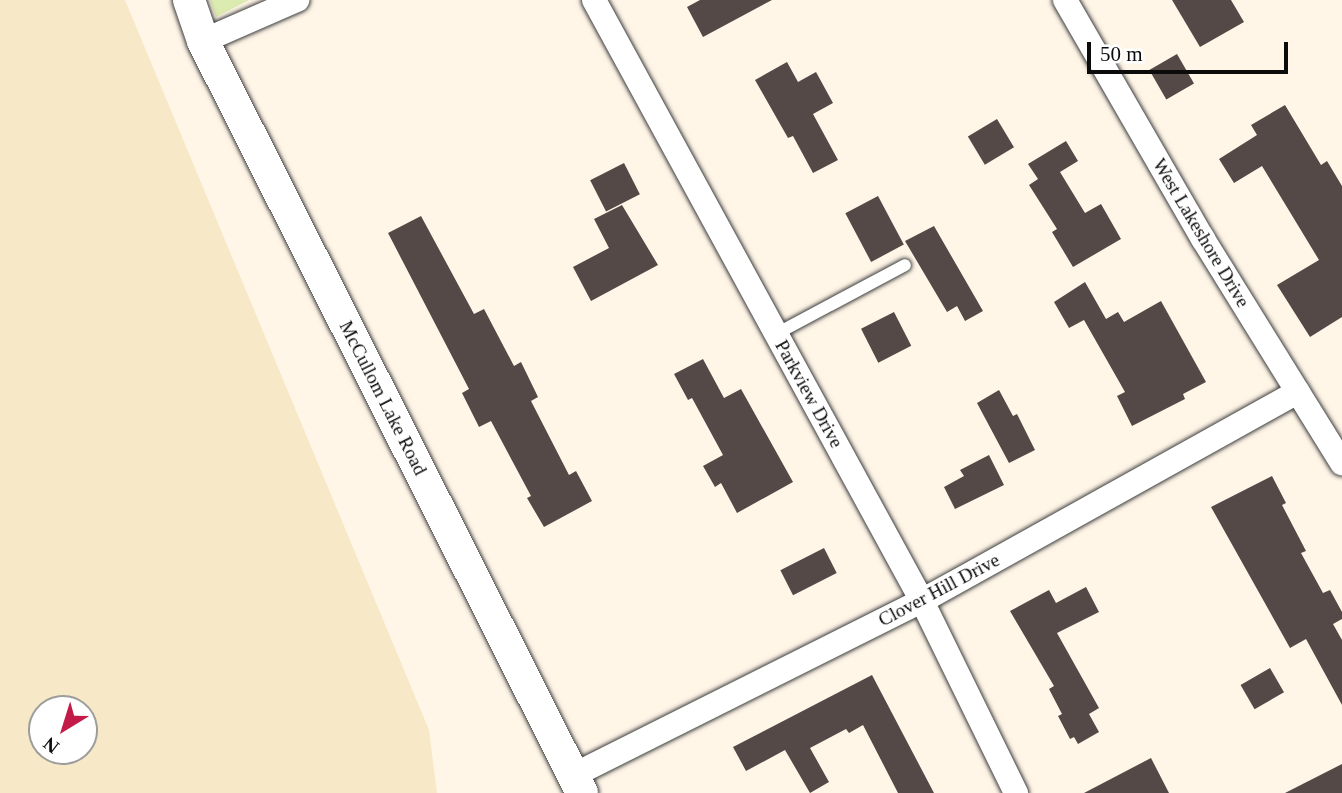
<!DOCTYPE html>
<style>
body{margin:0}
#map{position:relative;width:1342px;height:793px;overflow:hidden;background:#fff6e8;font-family:Georgia,serif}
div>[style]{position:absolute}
.farmland>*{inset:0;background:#f7e8c7}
.green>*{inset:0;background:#dcecb0}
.building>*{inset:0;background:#544946;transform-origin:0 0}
.roads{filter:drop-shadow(0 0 2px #3e3e3e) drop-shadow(0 0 2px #3e3e3e)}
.service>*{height:12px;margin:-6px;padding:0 6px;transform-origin:6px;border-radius:6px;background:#fff}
.minor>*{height:24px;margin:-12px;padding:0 12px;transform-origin:12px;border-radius:12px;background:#fff}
.tertiary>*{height:32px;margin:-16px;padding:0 16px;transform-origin:16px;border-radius:16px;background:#fff}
span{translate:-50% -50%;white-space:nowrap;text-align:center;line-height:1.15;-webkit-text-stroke:7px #fff;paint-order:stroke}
.street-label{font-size:19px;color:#0b0b0b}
.north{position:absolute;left:28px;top:695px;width:70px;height:70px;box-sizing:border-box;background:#fff;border:2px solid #9d9d9d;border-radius:50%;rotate:218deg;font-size:19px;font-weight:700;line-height:28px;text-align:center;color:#0b0b0b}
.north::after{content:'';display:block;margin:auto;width:24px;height:32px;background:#c41a47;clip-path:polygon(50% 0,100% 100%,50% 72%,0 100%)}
.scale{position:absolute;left:1087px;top:42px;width:201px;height:32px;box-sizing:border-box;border:4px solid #0b0b0b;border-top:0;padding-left:9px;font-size:21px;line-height:24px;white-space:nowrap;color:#0b0b0b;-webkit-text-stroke:5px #fff;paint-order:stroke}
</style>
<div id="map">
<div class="farmland">
<i style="clip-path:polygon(evenodd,0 0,125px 0,429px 730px,437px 793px,0 793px,0 0,42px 709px,84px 709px,84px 751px,42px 751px,42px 709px)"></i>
</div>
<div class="green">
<i style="clip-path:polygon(210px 0,249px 0,216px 17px)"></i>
</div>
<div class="building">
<i style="clip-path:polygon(700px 0,772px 0,703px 37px,687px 7px)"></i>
<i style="clip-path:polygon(1172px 0,1231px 0,1244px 22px,1200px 47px)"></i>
<i style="left:1177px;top:54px;width:34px;height:32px;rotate:60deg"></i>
<i style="clip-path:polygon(787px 62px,798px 82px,816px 72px,833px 103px,813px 114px,838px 160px,813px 173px,793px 136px,788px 138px,755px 80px)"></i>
<i style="clip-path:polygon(1285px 105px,1321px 165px,1327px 161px,1342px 186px,1342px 317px,1310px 337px,1277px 285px,1319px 260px,1262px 166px,1234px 183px,1219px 159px,1257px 135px,1251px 125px)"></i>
<i style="left:997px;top:119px;width:33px;height:34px;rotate:59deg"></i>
<i style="clip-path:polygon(1066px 141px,1078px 161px,1060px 172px,1085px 213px,1101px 204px,1121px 239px,1073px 267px,1052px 232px,1057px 229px,1029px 185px,1038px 179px,1028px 164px)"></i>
<i style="left:624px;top:163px;width:35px;height:38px;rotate:63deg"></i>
<i style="left:878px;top:196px;width:55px;height:37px;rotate:62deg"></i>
<i style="clip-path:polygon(622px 205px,658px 265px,591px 301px,573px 267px,609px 248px,594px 219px)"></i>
<i style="clip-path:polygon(421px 216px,474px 314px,484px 309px,514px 366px,521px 362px,538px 397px,531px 401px,569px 475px,576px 471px,592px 501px,544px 527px,527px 498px,531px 496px,491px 421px,479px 427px,462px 393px,469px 389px,388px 233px)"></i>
<i style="clip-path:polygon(934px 226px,983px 311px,965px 321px,957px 306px,947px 312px,905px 241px)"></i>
<i style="clip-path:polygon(1085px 282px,1106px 319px,1118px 312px,1124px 322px,1161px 301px,1206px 382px,1183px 394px,1185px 399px,1132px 426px,1117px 396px,1125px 392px,1084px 320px,1069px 328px,1054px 302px)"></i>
<i style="left:894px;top:312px;width:38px;height:37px;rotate:63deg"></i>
<i style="clip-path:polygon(703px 359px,724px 398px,741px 389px,793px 482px,737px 513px,721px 483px,715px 487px,703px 466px,723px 455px,692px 398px,688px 400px,674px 374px)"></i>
<i style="clip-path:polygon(999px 390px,1013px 416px,1017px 414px,1035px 450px,1009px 463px,977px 403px)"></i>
<i style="clip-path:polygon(989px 455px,1004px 485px,955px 509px,944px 487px,964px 476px,960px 470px)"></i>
<i style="clip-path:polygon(1272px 476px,1286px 503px,1282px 505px,1306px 551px,1301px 553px,1323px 593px,1330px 590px,1342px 612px,1342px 619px,1333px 624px,1342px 640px,1342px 705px,1306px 639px,1290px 648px,1211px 507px)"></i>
<i style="left:824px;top:548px;width:28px;height:49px;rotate:63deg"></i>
<i style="clip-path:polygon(1086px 587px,1099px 612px,1057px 633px,1099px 708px,1089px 714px,1099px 732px,1078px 744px,1074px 737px,1070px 739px,1058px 716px,1062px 714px,1049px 689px,1054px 686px,1010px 611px,1049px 590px,1056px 603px)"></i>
<i style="left:1270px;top:668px;width:28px;height:34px;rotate:60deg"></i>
<i style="clip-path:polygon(872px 675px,934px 793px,898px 793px,863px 725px,849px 733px,846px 729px,810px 748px,829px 782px,810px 793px,785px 750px,746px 771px,733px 747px)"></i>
<i style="clip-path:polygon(1151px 758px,1169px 793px,1084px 793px)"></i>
<i style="clip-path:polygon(1342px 764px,1342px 793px,1285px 793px)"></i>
</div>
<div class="roads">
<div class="service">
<i style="left:776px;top:334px;width:146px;rotate:-28.1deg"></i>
</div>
<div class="minor">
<i style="left:594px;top:0;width:685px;rotate:61.38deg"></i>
<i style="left:922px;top:601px;width:214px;rotate:63.9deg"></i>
<i style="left:1065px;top:0;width:276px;rotate:60deg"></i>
<i style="left:1203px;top:239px;width:264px;rotate:58.2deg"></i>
<i style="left:203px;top:41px;width:103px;rotate:-23.6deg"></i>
<i style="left:574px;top:775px;width:389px;rotate:-26.6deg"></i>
<i style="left:922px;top:601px;width:430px;rotate:-29.1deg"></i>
</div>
<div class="tertiary">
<i style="left:189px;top:0;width:43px;rotate:71.1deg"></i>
<i style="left:203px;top:41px;width:842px;rotate:63.25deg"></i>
</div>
</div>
<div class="street-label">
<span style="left:1201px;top:233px;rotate:59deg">West Lakeshore Drive</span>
<span style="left:809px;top:394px;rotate:61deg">Parkview Drive</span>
<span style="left:383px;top:398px;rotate:63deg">McCullom Lake Road</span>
<span style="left:939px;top:590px;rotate:-28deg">Clover Hill Drive</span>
</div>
<div class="north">N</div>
<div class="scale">50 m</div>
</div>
